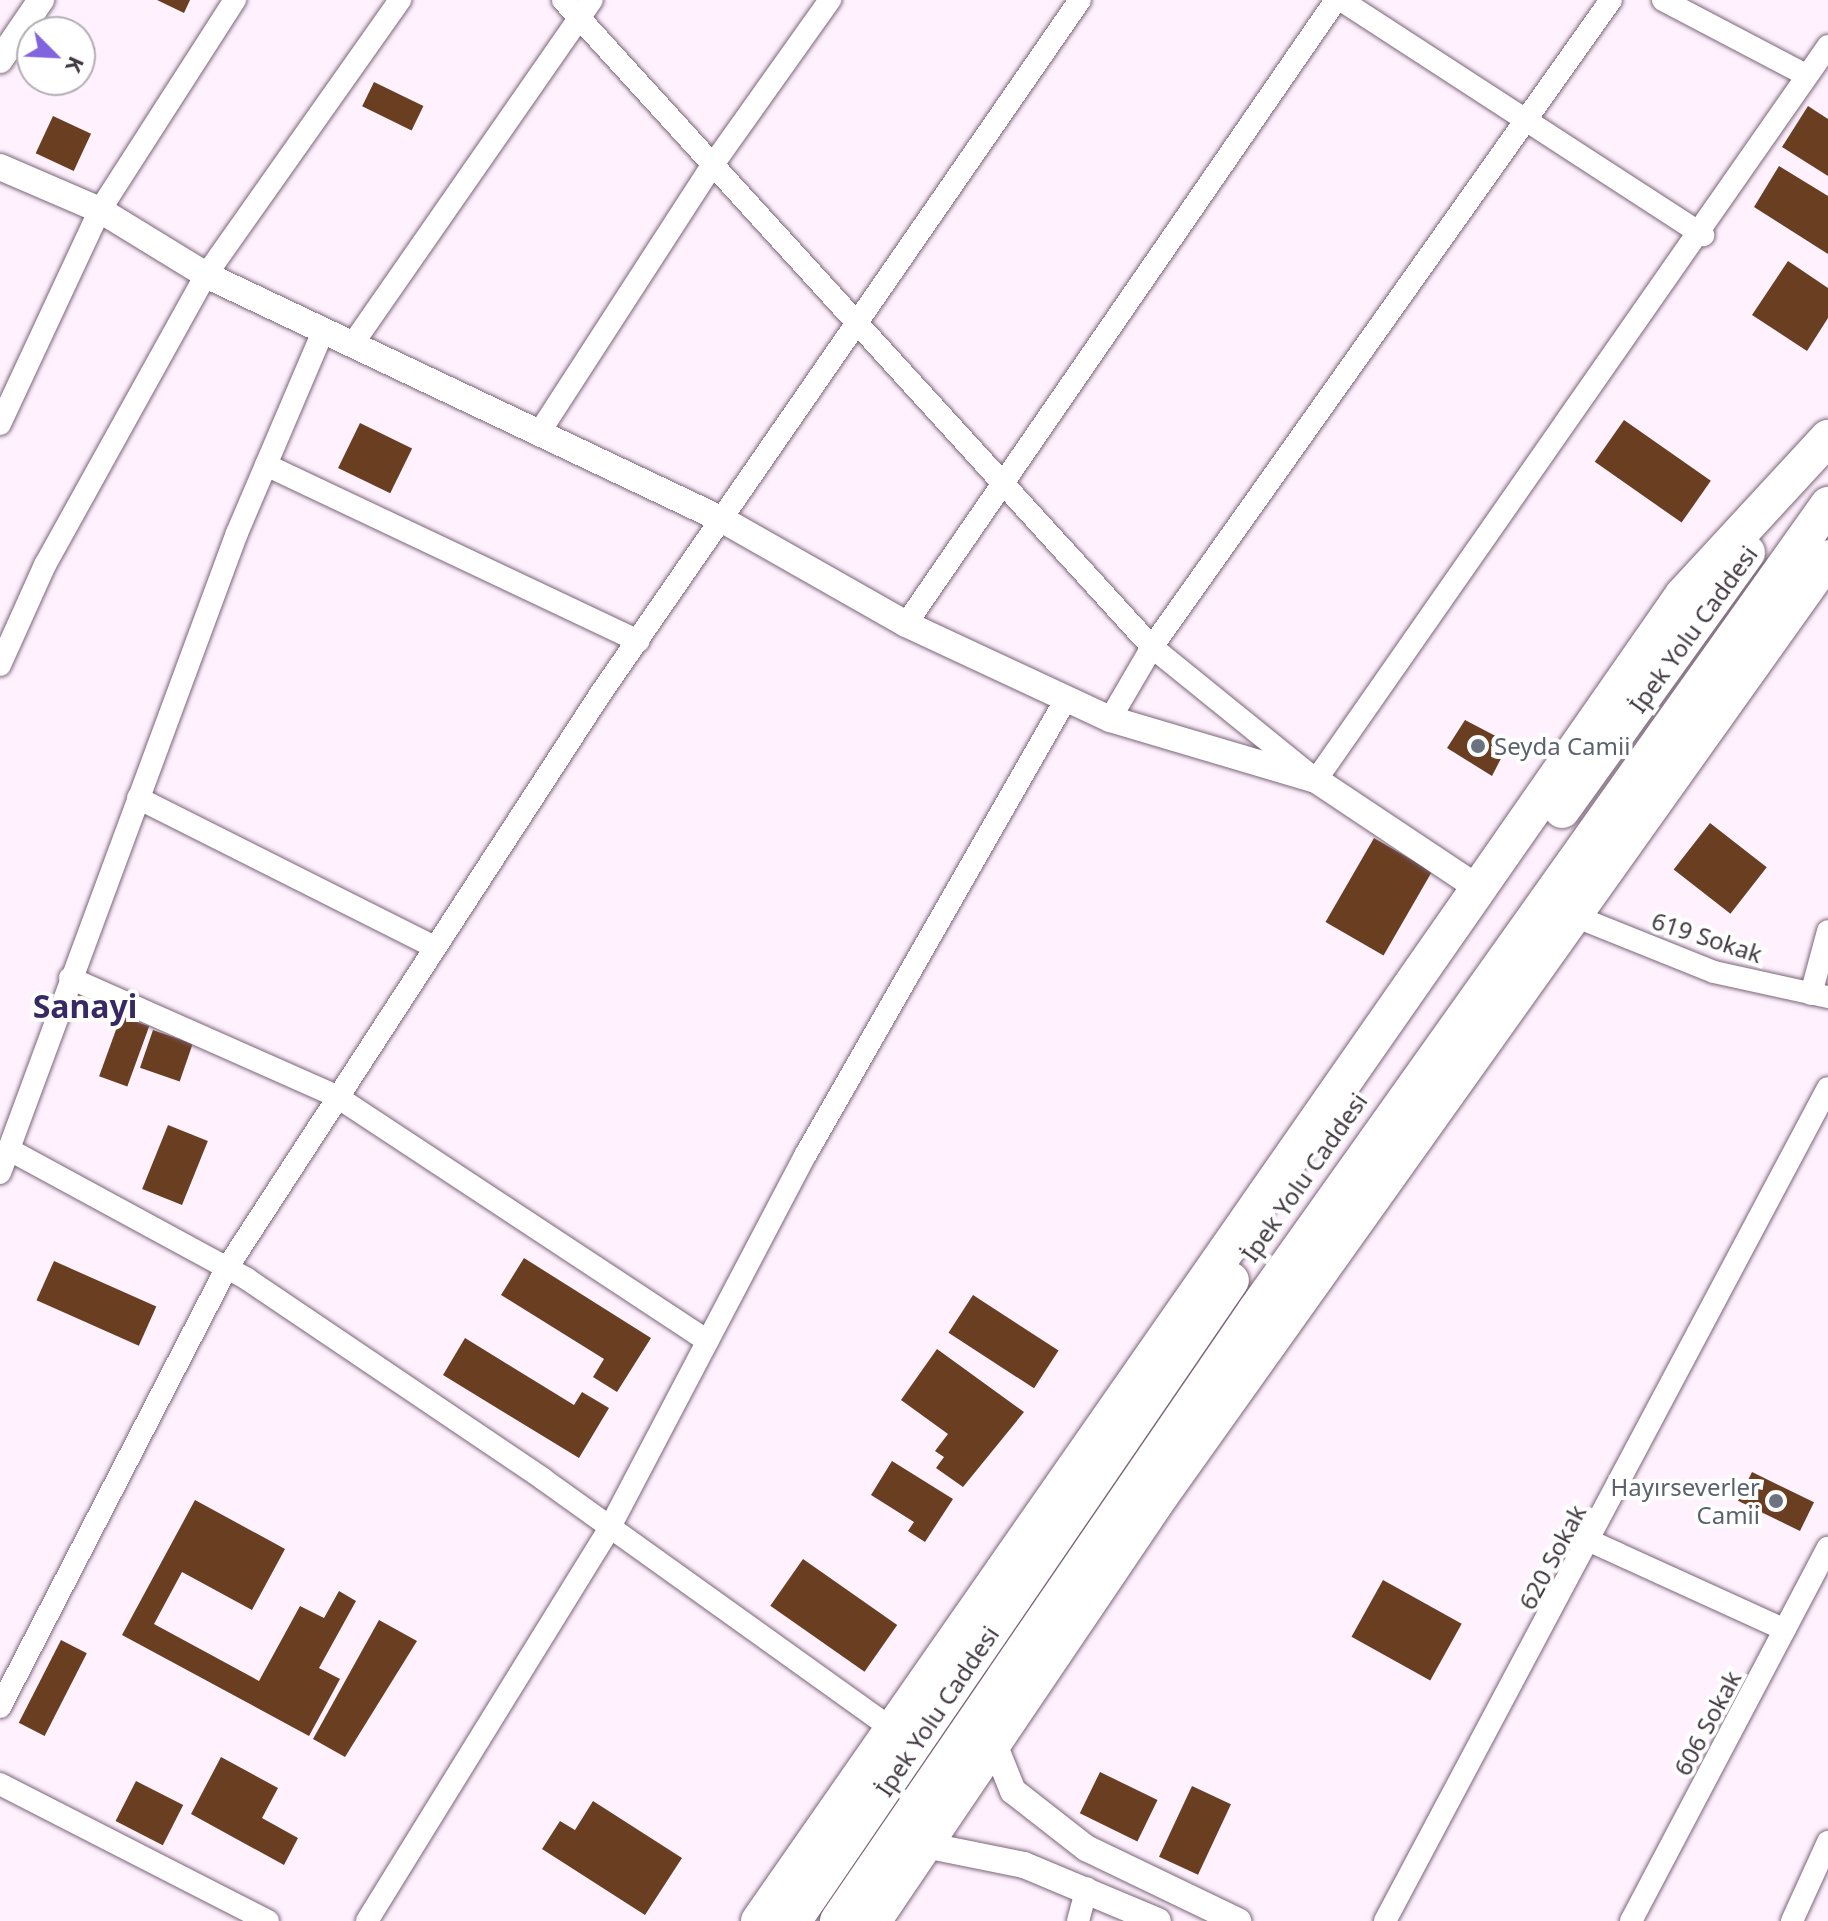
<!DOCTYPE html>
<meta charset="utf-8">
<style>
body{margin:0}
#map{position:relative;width:1828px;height:1921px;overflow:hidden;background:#fff1fe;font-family:"Noto Sans",sans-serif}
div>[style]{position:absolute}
.building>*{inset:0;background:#6a3e21;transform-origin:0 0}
.roads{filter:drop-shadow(0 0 2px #7a6578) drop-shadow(0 0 2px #7a6578)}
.minor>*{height:22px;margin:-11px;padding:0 11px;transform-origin:11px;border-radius:11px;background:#fff}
.tertiary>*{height:26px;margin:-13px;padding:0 13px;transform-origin:13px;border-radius:13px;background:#fff}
.trunk>*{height:36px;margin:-18px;padding:0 18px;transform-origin:18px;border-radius:18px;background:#fff}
.dots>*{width:22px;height:22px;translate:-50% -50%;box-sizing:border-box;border:4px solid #fff;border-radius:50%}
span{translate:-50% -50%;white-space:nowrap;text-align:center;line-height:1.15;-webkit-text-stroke:8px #fff;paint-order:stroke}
.street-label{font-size:24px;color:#423841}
.worship-label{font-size:24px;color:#5b616d}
.left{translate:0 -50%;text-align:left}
.right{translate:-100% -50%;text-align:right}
.district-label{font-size:32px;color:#382964;font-weight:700}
.north{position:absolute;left:16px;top:16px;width:80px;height:80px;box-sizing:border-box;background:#fff;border:2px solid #b3afb3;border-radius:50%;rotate:114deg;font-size:22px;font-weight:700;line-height:32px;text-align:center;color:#423841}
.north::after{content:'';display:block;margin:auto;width:28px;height:36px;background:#8364df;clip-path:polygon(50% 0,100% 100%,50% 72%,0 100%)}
</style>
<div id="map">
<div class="building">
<i style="clip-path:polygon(157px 0,190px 0,184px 13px)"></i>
<i style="left:374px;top:82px;width:55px;height:27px;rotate:26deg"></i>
<i style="clip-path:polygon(1808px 106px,1828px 119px,1828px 176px,1782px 147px)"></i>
<i style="left:53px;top:116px;width:42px;height:41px;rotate:25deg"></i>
<i style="clip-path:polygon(1779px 166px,1828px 196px,1828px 254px,1754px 207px)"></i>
<i style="clip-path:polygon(1788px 261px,1828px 288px,1828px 318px,1807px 351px,1752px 315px)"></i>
<i style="left:1624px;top:420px;width:106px;height:51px;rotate:35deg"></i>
<i style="left:360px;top:423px;width:58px;height:50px;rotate:26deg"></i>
<i style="clip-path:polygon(1465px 720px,1509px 743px,1492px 776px,1447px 748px)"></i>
<i style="left:1710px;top:823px;width:72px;height:59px;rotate:38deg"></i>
<i style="left:1374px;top:838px;width:67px;height:97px;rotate:30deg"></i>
<i style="left:121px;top:1016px;width:30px;height:64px;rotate:20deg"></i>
<i style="left:153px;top:1030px;width:42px;height:40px;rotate:19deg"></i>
<i style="left:168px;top:1125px;width:43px;height:69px;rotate:22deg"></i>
<i style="clip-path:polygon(524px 1258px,651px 1338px,617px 1392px,593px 1377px,604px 1359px,501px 1295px)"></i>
<i style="left:54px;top:1261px;width:112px;height:43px;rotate:24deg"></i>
<i style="left:973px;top:1295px;width:102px;height:45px;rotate:33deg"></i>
<i style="clip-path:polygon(465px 1338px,574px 1405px,582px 1392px,609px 1408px,579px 1458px,443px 1375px)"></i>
<i style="clip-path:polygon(937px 1349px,1024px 1412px,963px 1487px,936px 1468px,944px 1457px,935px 1451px,948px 1434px,901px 1400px)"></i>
<i style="clip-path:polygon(892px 1461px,953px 1499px,925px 1542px,908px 1531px,914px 1522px,871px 1495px)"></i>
<i style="left:1752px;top:1472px;width:69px;height:32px;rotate:26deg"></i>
<i style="clip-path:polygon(195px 1500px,285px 1549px,252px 1610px,182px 1572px,154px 1624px,259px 1681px,300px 1606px,324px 1618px,339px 1591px,356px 1601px,319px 1668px,340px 1679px,309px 1736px,122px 1635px)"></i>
<i style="left:803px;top:1559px;width:115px;height:57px;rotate:35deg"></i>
<i style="left:1383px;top:1580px;width:90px;height:65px;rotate:29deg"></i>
<i style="clip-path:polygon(379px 1620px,417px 1641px,345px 1757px,313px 1739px)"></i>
<i style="left:61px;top:1640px;width:29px;height:93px;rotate:27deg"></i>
<i style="clip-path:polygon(221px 1757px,278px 1788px,262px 1818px,298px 1838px,284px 1865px,191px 1814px)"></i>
<i style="left:1100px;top:1772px;width:64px;height:46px;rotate:26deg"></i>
<i style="left:136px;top:1781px;width:53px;height:45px;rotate:27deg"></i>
<i style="left:1192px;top:1786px;width:43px;height:78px;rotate:25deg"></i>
<i style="clip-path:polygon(593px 1801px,682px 1858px,645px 1915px,542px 1849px,560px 1821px,575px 1830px)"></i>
</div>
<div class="roads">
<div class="minor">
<i style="left:563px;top:0;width:875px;rotate:47.69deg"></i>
<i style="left:1152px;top:647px;width:211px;rotate:39deg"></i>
<i style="left:1316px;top:780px;width:895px;rotate:-55.1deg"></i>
<i style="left:1341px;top:0;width:432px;rotate:33deg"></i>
<i style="left:1663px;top:0;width:161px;rotate:27.7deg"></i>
<i style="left:352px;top:345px;width:420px;rotate:-55.2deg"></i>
<i style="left:0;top:424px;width:236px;rotate:-65deg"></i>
<i style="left:100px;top:210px;width:250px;rotate:-57.3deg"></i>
<i style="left:539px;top:433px;width:318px;rotate:-57.1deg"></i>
<i style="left:712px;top:166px;width:204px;rotate:-54.6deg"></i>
<i style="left:266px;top:465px;width:412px;rotate:25.3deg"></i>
<i style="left:906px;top:624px;width:758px;rotate:-55.43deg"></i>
<i style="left:0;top:665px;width:110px;rotate:-65.8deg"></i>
<i style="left:45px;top:565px;width:332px;rotate:-61deg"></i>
<i style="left:206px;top:275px;width:337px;rotate:-54.8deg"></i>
<i style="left:1110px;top:719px;width:83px;rotate:-59.7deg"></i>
<i style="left:1152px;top:647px;width:793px;rotate:-54.65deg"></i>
<i style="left:138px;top:798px;width:331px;rotate:26.7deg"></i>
<i style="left:1572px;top:915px;width:153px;rotate:21.9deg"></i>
<i style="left:1714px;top:972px;width:117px;rotate:12.4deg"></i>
<i style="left:70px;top:978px;width:291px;rotate:23.9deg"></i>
<i style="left:336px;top:1096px;width:445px;rotate:33.4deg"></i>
<i style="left:1811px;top:994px;width:65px;rotate:-74.9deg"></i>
<i style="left:8px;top:1149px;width:272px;rotate:28.5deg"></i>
<i style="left:247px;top:1279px;width:357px;rotate:34deg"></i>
<i style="left:543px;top:1479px;width:426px;rotate:35.6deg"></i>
<i style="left:0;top:1173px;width:682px;rotate:-69.68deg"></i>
<i style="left:237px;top:533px;width:220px;rotate:-66.9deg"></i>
<i style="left:1590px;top:1541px;width:214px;rotate:24.5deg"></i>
<i style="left:0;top:1707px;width:494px;rotate:-62.7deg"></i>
<i style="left:227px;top:1268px;width:686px;rotate:-56.96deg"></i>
<i style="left:601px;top:693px;width:842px;rotate:-55.35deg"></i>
<i style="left:0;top:1784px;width:301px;rotate:27.1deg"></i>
<i style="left:367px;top:1921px;width:463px;rotate:-58.3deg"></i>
<i style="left:610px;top:1527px;width:421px;rotate:-62.3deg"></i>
<i style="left:806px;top:1154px;width:524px;rotate:-60.26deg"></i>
<i style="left:1078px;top:1921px;width:34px;rotate:-75deg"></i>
<i style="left:1385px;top:1921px;width:943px;rotate:-62deg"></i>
<i style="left:1631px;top:1921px;width:422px;rotate:-62.2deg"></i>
<i style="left:1792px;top:1921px;width:87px;rotate:-65.5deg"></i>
</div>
<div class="tertiary">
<i style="left:0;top:60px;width:73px;rotate:-55.7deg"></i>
<i style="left:0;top:167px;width:109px;rotate:23.3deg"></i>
<i style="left:100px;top:210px;width:124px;rotate:31.5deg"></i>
<i style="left:206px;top:275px;width:572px;rotate:25.36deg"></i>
<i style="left:723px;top:520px;width:210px;rotate:29.6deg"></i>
<i style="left:906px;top:624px;width:225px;rotate:25deg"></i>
<i style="left:1110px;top:719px;width:215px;rotate:16.5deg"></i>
<i style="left:1316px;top:780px;width:195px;rotate:33.7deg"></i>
<i style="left:994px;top:1744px;width:51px;rotate:68deg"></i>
<i style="left:1013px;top:1791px;width:93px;rotate:38deg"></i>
<i style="left:1086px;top:1848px;width:169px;rotate:25.7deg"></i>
<i style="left:925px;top:1845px;width:101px;rotate:11.4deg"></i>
<i style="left:1024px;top:1865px;width:145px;rotate:22.7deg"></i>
</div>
<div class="trunk">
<i style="left:1562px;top:810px;width:317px;rotate:-54.3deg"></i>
<i style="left:759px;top:1921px;width:1616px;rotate:-55.13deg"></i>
<i style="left:1683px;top:595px;width:214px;rotate:-47.3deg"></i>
<i style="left:793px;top:1921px;width:776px;rotate:-55.65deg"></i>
<i style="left:838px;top:1921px;width:740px;rotate:-55.62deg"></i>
<i style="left:1256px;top:1310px;width:988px;rotate:-54.6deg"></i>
<i style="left:873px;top:1921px;width:514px;rotate:-55.94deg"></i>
<i style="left:1161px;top:1495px;width:1150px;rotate:-54.55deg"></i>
</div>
</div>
<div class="dots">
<i style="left:1478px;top:746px;background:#6b7280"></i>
<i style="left:1776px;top:1501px;background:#6b7280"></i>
</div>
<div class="street-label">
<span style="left:1693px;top:629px;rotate:-54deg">İpek Yolu Caddesi</span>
<span style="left:1707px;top:937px;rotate:18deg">619 Sokak</span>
<span style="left:1304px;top:1177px;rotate:-55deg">İpek Yolu Caddesi</span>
<span style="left:1552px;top:1557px;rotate:-62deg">620 Sokak</span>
<span style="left:937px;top:1711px;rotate:-56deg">İpek Yolu Caddesi</span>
<span style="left:1707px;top:1723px;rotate:-62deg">606 Sokak</span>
</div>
<div class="worship-label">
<span class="left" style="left:1494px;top:746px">Seyda Camii</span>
<span class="right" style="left:1760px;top:1501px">Hayırseverler<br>Camii</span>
</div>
<div class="district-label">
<span style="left:85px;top:1006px">Sanayi</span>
</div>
<div class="north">K</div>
</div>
